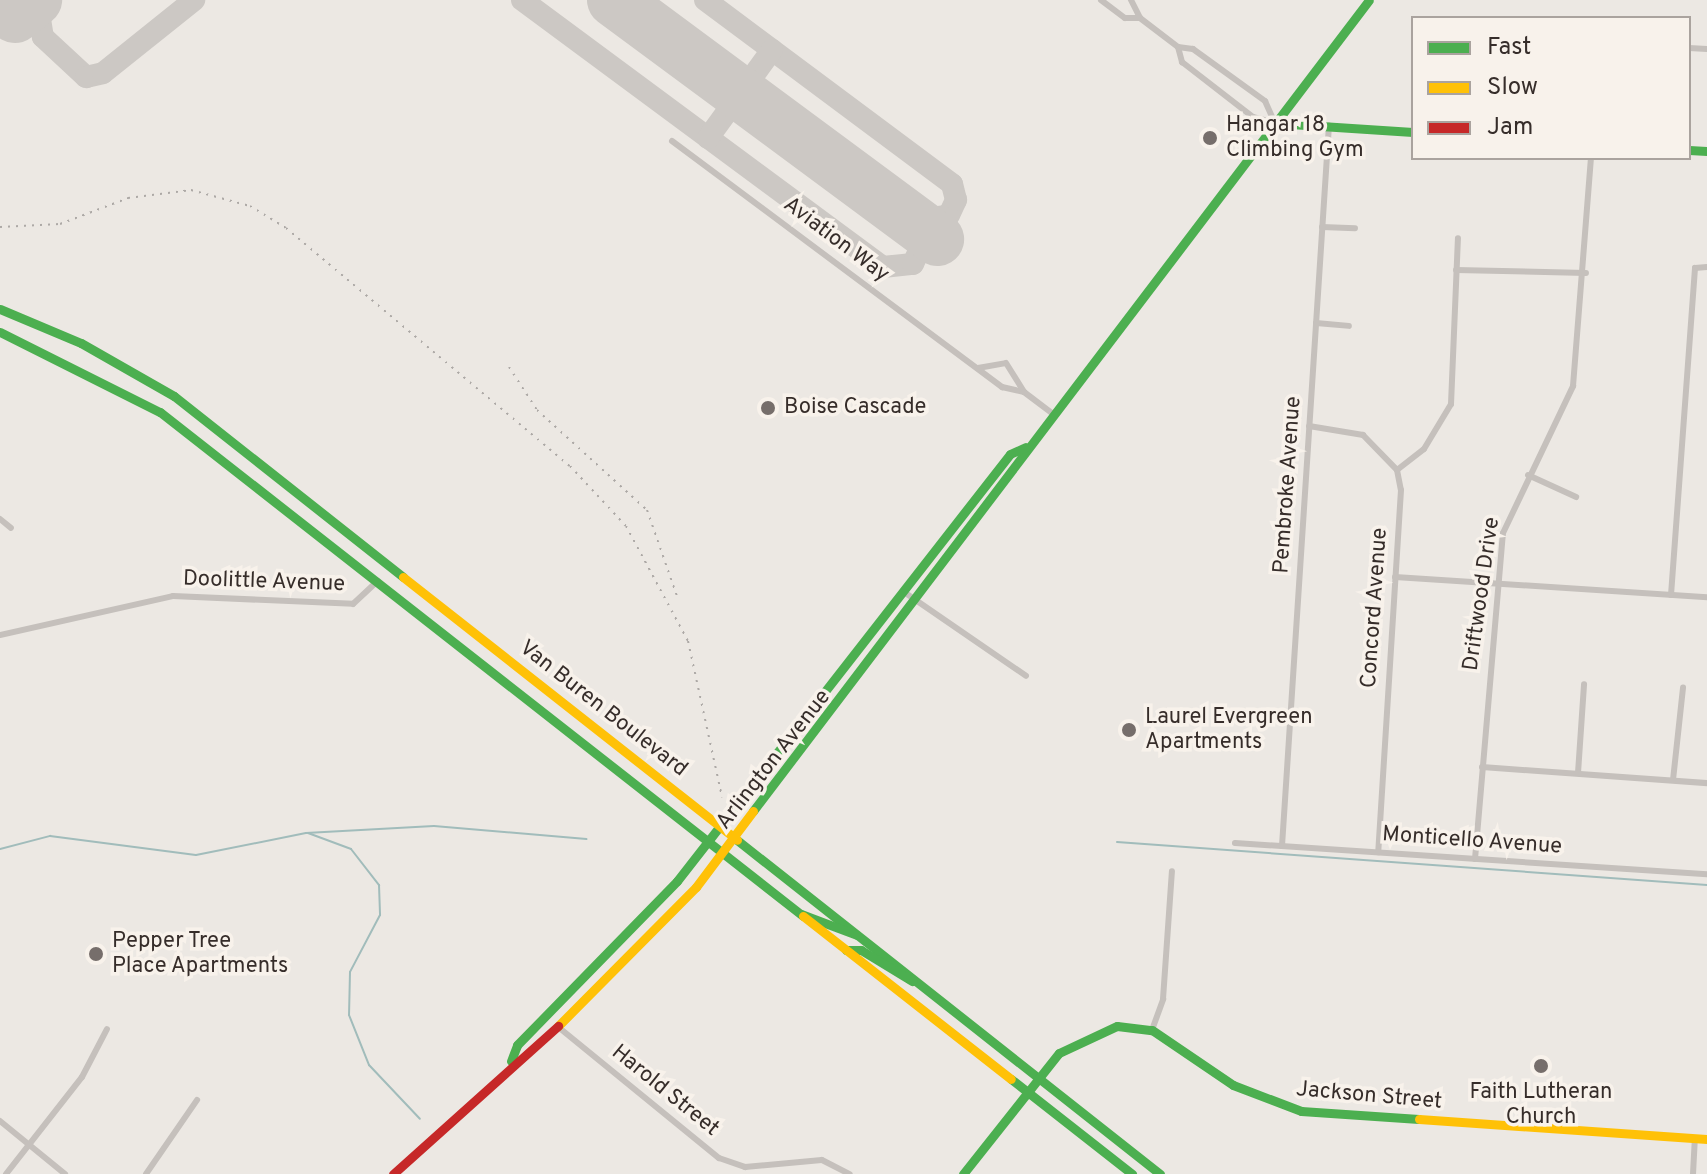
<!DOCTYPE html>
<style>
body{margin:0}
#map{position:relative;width:1707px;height:1174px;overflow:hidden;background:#ece8e3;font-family:Overpass,sans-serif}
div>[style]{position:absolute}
.stream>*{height:2px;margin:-1px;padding:0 1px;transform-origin:1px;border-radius:1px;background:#a1bcbb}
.taxiway>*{height:22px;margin:-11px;padding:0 11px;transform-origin:11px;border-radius:11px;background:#ccc8c4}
.runway>*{height:54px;margin:-27px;padding:0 27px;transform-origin:27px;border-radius:27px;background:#ccc8c4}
.street>*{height:6px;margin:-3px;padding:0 3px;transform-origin:3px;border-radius:3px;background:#c5c0bc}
.fast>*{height:9px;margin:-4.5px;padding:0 4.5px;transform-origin:4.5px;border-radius:4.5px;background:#4caf50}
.slow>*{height:9px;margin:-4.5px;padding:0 4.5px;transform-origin:4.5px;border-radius:4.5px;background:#ffc107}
.jam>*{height:9px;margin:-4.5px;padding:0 4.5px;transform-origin:4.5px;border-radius:4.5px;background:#c62828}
.rail>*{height:2px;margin-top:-1px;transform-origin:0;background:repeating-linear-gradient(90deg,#ada9a6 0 2px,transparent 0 8px)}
.dots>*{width:22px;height:22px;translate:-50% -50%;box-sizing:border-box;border:4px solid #f8f2eb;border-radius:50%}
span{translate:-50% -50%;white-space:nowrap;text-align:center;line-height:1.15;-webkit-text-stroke:7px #f8f2eb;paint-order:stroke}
.poi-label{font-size:22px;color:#362d2a}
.left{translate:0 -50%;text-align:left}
.street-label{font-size:22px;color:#362d2a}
.legend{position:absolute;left:1411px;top:16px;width:280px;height:144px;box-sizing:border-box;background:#f8f2eb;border:2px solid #aaa39e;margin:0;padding:10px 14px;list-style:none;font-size:24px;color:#362d2a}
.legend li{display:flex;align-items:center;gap:16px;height:40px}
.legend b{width:40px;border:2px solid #aaa39e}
</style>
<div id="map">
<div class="stream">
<i style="left:308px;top:833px;width:46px;rotate:20.4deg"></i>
<i style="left:351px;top:849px;width:46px;rotate:52.1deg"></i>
<i style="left:379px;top:885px;width:30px;rotate:88deg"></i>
<i style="left:380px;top:915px;width:64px;rotate:117.8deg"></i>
<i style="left:350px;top:972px;width:43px;rotate:91.3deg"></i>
<i style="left:349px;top:1015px;width:54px;rotate:68.2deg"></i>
<i style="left:369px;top:1065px;width:74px;rotate:46.6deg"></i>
<i style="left:1117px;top:842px;width:592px;rotate:4.17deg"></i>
<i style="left:0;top:849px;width:52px;rotate:-14.6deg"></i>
<i style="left:50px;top:836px;width:147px;rotate:7.4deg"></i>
<i style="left:196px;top:855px;width:112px;rotate:-11.3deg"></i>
<i style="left:306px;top:833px;width:128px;rotate:-3.1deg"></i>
<i style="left:434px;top:826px;width:153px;rotate:4.9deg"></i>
</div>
<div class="taxiway">
<i style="left:37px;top:0;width:37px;rotate:81deg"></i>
<i style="left:43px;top:37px;width:59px;rotate:42.9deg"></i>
<i style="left:86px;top:77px;width:17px;rotate:-13deg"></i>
<i style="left:103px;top:73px;width:117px;rotate:-38.7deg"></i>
<i style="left:522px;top:0;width:449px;rotate:36.5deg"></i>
<i style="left:883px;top:267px;width:30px;rotate:-6deg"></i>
<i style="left:913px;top:264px;width:20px;rotate:-66deg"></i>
<i style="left:921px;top:246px;width:26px;rotate:-108deg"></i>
<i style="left:913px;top:221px;width:36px;rotate:-9deg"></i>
<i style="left:949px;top:215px;width:17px;rotate:-65deg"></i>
<i style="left:956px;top:200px;width:16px;rotate:-104deg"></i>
<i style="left:952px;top:184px;width:308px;rotate:-143.3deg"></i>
<i style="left:708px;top:138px;width:109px;rotate:-54deg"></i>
</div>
<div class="runway">
<i style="left:614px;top:0;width:402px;rotate:36.5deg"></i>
<i style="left:15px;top:16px;width:26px;rotate:-39deg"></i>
</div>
<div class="street">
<i style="left:1101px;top:0;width:30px;rotate:37deg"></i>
<i style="left:1125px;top:18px;width:15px"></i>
<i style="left:1131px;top:0;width:20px;rotate:63deg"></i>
<i style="left:1140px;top:18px;width:48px;rotate:37.3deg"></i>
<i style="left:1178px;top:47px;width:15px;rotate:8deg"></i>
<i style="left:1193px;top:49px;width:89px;rotate:35.8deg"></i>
<i style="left:1265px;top:101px;width:24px;rotate:66deg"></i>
<i style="left:1178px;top:47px;width:16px;rotate:75deg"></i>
<i style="left:1182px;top:62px;width:90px;rotate:37.8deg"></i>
<i style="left:1253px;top:117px;width:23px;rotate:15deg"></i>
<i style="left:1689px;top:48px;width:18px;rotate:3deg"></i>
<i style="left:672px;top:141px;width:412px;rotate:36.7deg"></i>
<i style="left:1002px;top:387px;width:23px;rotate:13deg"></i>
<i style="left:1322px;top:227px;width:33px;rotate:2deg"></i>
<i style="left:1456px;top:270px;width:130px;rotate:1.3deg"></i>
<i style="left:1316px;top:323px;width:33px;rotate:5deg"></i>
<i style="left:978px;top:368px;width:28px;rotate:-10deg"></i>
<i style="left:1006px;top:363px;width:34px;rotate:58deg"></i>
<i style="left:1024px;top:392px;width:35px;rotate:37deg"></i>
<i style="left:1309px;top:426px;width:55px;rotate:9.5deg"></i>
<i style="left:1363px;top:435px;width:49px;rotate:45.8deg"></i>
<i style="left:1397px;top:470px;width:20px;rotate:79deg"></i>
<i style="left:1401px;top:490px;width:363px;rotate:93.6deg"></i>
<i style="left:1397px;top:470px;width:34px;rotate:-38deg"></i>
<i style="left:1424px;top:449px;width:52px;rotate:-59deg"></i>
<i style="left:1451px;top:404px;width:166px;rotate:-87.6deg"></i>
<i style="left:1528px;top:475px;width:53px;rotate:24.6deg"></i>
<i style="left:0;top:519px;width:14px;rotate:39deg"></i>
<i style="left:1395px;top:577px;width:313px;rotate:3.7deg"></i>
<i style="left:904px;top:592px;width:148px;rotate:34.5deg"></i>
<i style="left:1671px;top:595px;width:328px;rotate:-85.8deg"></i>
<i style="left:1695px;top:268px;width:12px;rotate:-5deg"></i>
<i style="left:0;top:635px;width:177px;rotate:-12.7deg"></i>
<i style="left:173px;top:596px;width:180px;rotate:2.5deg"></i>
<i style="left:353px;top:604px;width:34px;rotate:-43deg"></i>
<i style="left:1482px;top:767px;width:226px;rotate:4.1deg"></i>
<i style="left:1578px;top:773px;width:89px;rotate:-86.1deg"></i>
<i style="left:1673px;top:780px;width:93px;rotate:-83.8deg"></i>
<i style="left:1235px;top:843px;width:473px;rotate:3.8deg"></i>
<i style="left:1282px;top:846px;width:722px;rotate:-86.27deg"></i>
<i style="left:1475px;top:859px;width:327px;rotate:-85.1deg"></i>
<i style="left:1503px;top:533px;width:163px;rotate:-64.5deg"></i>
<i style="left:1573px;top:386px;width:229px;rotate:-85.5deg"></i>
<i style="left:557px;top:1026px;width:209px;rotate:39.2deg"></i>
<i style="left:719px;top:1158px;width:28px;rotate:19deg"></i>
<i style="left:745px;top:1167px;width:77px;rotate:-5.2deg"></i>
<i style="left:822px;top:1160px;width:31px;rotate:27deg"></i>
<i style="left:1152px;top:1030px;width:33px;rotate:-70deg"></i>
<i style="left:1163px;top:999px;width:128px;rotate:-86deg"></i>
<i style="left:0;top:1121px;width:84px;rotate:39.2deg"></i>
<i style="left:6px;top:1174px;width:123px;rotate:-51.9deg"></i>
<i style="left:82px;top:1077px;width:54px;rotate:-62.5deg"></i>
<i style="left:146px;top:1174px;width:90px;rotate:-55.4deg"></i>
<i style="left:1693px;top:1174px;width:36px;rotate:-87deg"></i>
</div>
<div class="fast">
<i style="left:1275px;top:123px;width:138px;rotate:3.7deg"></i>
<i style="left:1689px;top:150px;width:18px;rotate:3deg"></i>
<i style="left:0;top:309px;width:88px;rotate:22.8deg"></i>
<i style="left:81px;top:343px;width:107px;rotate:29.7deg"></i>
<i style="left:174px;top:396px;width:292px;rotate:38.3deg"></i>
<i style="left:0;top:332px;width:179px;rotate:26.6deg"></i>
<i style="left:160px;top:412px;width:817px;rotate:38.09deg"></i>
<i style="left:753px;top:811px;width:1018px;rotate:-52.78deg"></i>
<i style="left:737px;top:840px;width:539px;rotate:38.29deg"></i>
<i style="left:801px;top:914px;width:60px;rotate:20.6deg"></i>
<i style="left:846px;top:950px;width:15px"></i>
<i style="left:861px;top:950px;width:60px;rotate:31.3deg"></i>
<i style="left:511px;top:1061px;width:17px;rotate:-69deg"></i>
<i style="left:517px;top:1045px;width:229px;rotate:-45.7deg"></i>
<i style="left:677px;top:881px;width:541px;rotate:-52.05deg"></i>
<i style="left:1010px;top:454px;width:17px;rotate:-24deg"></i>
<i style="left:1011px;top:1079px;width:154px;rotate:38.1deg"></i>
<i style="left:963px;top:1174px;width:154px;rotate:-51.6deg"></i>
<i style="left:1059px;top:1053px;width:64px;rotate:-25deg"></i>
<i style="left:1117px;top:1026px;width:35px;rotate:7deg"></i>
<i style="left:1152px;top:1030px;width:98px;rotate:34.2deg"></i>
<i style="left:1233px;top:1085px;width:73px;rotate:20.9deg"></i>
<i style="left:1301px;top:1111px;width:118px;rotate:3.9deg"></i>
</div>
<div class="slow">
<i style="left:403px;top:577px;width:425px;rotate:38.2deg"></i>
<i style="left:803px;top:916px;width:264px;rotate:38.1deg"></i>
<i style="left:558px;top:1026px;width:196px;rotate:-45.2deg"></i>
<i style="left:696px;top:887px;width:95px;rotate:-53.1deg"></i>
<i style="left:1419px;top:1119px;width:289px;rotate:4deg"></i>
</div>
<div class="jam">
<i style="left:393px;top:1174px;width:222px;rotate:-41.9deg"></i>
</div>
<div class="rail">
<i style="left:0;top:227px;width:60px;rotate:-2.9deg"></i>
<i style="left:60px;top:224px;width:73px;rotate:-20.9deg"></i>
<i style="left:128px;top:198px;width:64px;rotate:-7.2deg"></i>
<i style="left:191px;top:190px;width:61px;rotate:15.2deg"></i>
<i style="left:250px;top:206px;width:42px;rotate:31.4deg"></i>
<i style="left:286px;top:228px;width:371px;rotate:40deg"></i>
<i style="left:570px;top:466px;width:82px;rotate:47deg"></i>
<i style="left:626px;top:526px;width:131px;rotate:61.7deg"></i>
<i style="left:688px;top:641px;width:160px;rotate:77.7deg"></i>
<i style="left:509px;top:367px;width:51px;rotate:56.9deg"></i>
<i style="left:537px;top:410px;width:149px;rotate:42.3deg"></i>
<i style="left:647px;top:510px;width:94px;rotate:70.8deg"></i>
</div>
<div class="dots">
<i style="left:1210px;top:138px;background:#766e6b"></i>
<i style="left:768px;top:408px;background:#766e6b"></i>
<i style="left:1129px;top:730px;background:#766e6b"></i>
<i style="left:96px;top:954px;background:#766e6b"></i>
<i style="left:1541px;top:1066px;background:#766e6b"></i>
</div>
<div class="poi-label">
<span class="left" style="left:1226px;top:138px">Hangar 18<br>Climbing Gym</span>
<span class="left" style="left:784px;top:408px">Boise Cascade</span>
<span class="left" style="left:1145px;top:730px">Laurel Evergreen<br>Apartments</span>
<span class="left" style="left:112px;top:954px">Pepper Tree<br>Place Apartments</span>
<span style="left:1541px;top:1105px">Faith Lutheran<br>Church</span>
</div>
<div class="street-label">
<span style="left:836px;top:240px;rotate:37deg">Aviation Way</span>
<span style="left:1288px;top:485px;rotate:-86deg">Pembroke Avenue</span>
<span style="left:264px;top:582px;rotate:2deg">Doolittle Avenue</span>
<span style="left:1482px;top:594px;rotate:-82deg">Driftwood Drive</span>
<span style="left:1375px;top:608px;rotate:-86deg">Concord Avenue</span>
<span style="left:603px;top:709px;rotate:38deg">Van Buren Boulevard</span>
<span style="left:774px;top:760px;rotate:-52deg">Arlington Avenue</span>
<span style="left:1472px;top:841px;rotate:4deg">Monticello Avenue</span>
<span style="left:665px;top:1091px;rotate:39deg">Harold Street</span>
<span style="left:1369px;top:1096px;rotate:5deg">Jackson Street</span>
</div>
<ul class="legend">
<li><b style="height:10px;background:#4caf50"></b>Fast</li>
<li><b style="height:10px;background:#ffc107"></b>Slow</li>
<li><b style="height:10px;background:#c62828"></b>Jam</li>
</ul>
</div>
